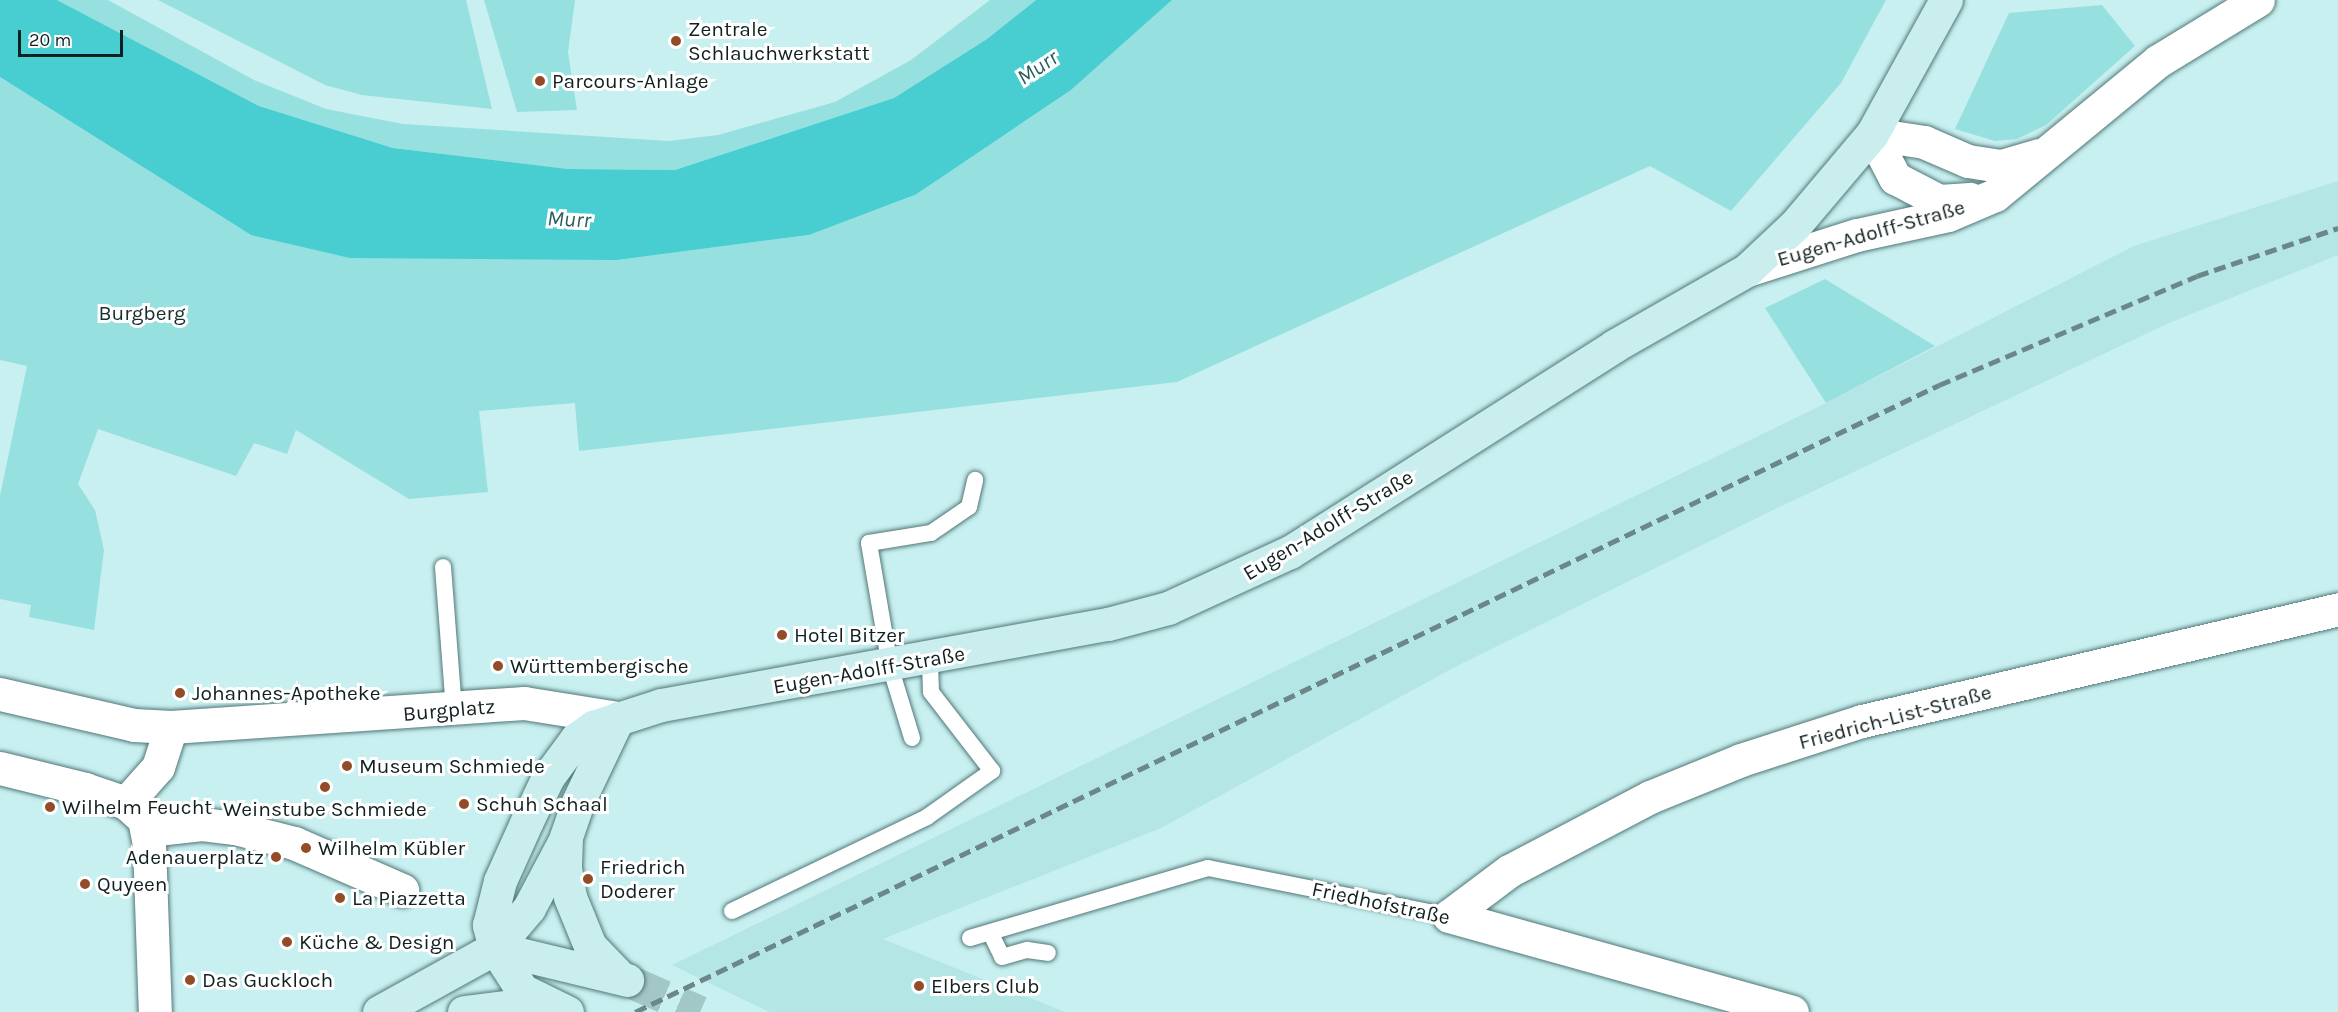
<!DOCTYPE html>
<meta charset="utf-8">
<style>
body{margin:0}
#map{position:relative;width:2338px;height:1012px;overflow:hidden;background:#c8f0f0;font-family:Karla,sans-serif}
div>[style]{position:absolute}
.built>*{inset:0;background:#b5e6e6}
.green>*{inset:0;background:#96e0e0}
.water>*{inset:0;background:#48ced0}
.secondary-tunnel>*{height:33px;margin-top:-16.5px;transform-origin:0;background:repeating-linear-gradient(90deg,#a3c6c6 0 33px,transparent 0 49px)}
.roads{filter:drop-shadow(0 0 2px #527777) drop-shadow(0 0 2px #527777)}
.lane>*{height:16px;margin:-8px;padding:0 8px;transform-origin:8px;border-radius:8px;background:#fff}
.street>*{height:33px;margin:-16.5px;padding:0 16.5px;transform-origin:16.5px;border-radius:16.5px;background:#fff}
.secondary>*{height:33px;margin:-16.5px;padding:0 16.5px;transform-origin:16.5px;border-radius:16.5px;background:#caedee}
.rail>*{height:4.5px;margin-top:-2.25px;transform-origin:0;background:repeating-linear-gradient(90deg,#6c8787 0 12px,transparent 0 18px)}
.dots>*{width:16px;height:16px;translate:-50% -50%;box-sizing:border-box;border:3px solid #fff;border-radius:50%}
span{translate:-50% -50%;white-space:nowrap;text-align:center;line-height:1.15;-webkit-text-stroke:6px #fff;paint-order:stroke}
.poi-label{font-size:21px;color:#112020}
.left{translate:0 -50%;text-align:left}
.right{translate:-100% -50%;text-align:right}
.street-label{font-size:21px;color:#112020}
.park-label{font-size:21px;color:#192f2f}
.water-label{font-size:22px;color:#295f60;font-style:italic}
.scale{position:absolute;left:18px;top:30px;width:105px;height:27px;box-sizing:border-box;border:3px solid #112020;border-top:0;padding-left:8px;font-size:18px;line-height:21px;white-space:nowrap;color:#112020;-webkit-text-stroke:4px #fff;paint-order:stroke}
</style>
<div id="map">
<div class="built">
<i style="clip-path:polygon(2338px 181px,2338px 255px,2169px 323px,1771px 511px,1453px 668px,1161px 828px,883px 939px,1065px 1012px,769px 1012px,672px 965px,1826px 403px,2134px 246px)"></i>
</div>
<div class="green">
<i style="clip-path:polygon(57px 0,108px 0,254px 80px,326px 109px,403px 124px,669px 141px,718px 135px,835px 102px,911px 60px,990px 0,1036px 0,987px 39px,894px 98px,675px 170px,568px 169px,393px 148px,259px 106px)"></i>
<i style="clip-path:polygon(158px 0,466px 0,492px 109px,362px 95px,325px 85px)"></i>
<i style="clip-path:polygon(484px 0,575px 0,568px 52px,577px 110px,517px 112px)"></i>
<i style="clip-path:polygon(1172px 0,1886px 0,1841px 83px,1731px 211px,1650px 166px,1177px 382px,579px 451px,575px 403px,479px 411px,488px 492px,409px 499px,296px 430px,287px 454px,254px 443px,236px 476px,98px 429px,78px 484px,95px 510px,104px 550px,94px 630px,29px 617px,31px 605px,0 599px,0 496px,27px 366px,0 360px,0 77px,251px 235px,617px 260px,809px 235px,913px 196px,1071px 90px)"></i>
<i style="clip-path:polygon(2102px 5px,2135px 46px,2046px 125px,2017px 139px,1995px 141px,1955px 129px,2009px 13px)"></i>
<i style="clip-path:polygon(1825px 279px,1935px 346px,1826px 403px,1765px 308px)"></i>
</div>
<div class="water">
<i style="clip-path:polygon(0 0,57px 0,259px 106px,393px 148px,568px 169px,675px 170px,894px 98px,987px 39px,1036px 0,1172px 0,1071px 90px,915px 195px,809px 235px,617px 260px,350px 258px,251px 235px,0 77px)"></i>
</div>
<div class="secondary-tunnel">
<i style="left:634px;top:983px;width:72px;rotate:23.7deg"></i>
</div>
<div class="roads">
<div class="lane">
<i style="left:443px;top:567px;width:142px;rotate:85.6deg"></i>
<i style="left:912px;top:738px;width:75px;rotate:-107deg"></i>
<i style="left:890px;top:666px;width:125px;rotate:-99.7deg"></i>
<i style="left:869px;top:543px;width:63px;rotate:-9.2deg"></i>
<i style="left:931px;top:533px;width:46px;rotate:-34.4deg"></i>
<i style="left:969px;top:507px;width:28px;rotate:-77deg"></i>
<i style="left:732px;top:911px;width:216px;rotate:-25.7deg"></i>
<i style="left:927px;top:817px;width:80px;rotate:-35.3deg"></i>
<i style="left:992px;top:771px;width:100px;rotate:-127.7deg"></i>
<i style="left:931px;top:692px;width:32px;rotate:-92deg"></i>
<i style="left:991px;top:934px;width:25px;rotate:64deg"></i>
<i style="left:1002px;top:957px;width:26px;rotate:-16deg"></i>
<i style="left:1027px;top:950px;width:21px;rotate:8deg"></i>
<i style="left:970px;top:938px;width:248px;rotate:-16.4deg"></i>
<i style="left:1208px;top:868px;width:246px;rotate:11.3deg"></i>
</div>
<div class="street">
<i style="left:1872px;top:134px;width:53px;rotate:8.7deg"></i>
<i style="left:1924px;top:142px;width:48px;rotate:23.4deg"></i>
<i style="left:1968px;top:161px;width:33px;rotate:9deg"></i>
<i style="left:2001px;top:166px;width:40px;rotate:-16deg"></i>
<i style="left:1872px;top:134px;width:50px;rotate:62.4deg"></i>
<i style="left:1895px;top:178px;width:50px;rotate:27.6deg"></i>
<i style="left:1939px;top:201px;width:31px;rotate:-4deg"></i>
<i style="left:1747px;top:270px;width:115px;rotate:-17.7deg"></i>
<i style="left:1857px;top:235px;width:93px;rotate:-12.4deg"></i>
<i style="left:1948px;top:215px;width:51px;rotate:-23.1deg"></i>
<i style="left:1995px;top:195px;width:211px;rotate:-39.4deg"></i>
<i style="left:2158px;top:61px;width:117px;rotate:-31.4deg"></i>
<i style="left:0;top:694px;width:138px;rotate:13deg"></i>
<i style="left:134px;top:725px;width:37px;rotate:3deg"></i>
<i style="left:171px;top:727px;width:354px;rotate:-3.9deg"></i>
<i style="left:524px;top:703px;width:95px;rotate:9.1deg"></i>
<i style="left:0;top:768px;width:88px;rotate:13.9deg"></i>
<i style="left:85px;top:789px;width:43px;rotate:18.9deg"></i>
<i style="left:126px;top:803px;width:24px;rotate:42deg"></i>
<i style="left:144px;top:819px;width:25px;rotate:79deg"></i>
<i style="left:149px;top:844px;width:168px;rotate:88deg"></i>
<i style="left:126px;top:803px;width:48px;rotate:-48.4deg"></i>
<i style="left:158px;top:767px;width:42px;rotate:-72deg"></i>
<i style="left:148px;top:830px;width:54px;rotate:-6.3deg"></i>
<i style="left:202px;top:824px;width:33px;rotate:7deg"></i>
<i style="left:235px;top:828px;width:61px;rotate:14.3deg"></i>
<i style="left:294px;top:843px;width:118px;rotate:23.5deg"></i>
<i style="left:1449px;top:916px;width:75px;rotate:-36.9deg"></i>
<i style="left:1509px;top:871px;width:159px;rotate:-27.7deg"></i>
<i style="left:1650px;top:797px;width:98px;rotate:-22.1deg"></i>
<i style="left:1741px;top:760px;width:127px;rotate:-17.9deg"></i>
<i style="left:1862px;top:721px;width:489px;rotate:-13.2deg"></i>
<i style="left:1449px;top:916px;width:356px;rotate:15.6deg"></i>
</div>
<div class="secondary">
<i style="left:618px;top:718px;width:93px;rotate:115.5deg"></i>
<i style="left:578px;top:802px;width:37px;rotate:109deg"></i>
<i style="left:566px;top:837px;width:31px;rotate:92deg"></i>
<i style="left:565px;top:868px;width:29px;rotate:80deg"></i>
<i style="left:570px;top:897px;width:53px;rotate:67.8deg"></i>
<i style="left:590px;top:946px;width:43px;rotate:45.9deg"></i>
<i style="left:495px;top:948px;width:136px;rotate:13.6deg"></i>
<i style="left:379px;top:1012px;width:132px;rotate:-28.9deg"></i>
<i style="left:495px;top:948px;width:52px;rotate:-49.6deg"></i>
<i style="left:529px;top:908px;width:77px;rotate:-62.1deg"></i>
<i style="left:464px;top:1012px;width:48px;rotate:-7.1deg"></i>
<i style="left:512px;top:1006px;width:39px;rotate:6deg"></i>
<i style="left:567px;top:1012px;width:50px;rotate:-153.9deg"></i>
<i style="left:522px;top:990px;width:50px;rotate:-122.7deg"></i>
<i style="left:495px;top:948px;width:24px;rotate:-105deg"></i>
<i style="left:489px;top:925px;width:45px;rotate:-76deg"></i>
<i style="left:500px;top:881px;width:66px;rotate:-65.8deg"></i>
<i style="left:527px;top:821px;width:49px;rotate:-64.5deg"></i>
<i style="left:548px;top:777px;width:47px;rotate:-53.6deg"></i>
<i style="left:576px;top:739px;width:21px;rotate:-35deg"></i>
<i style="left:593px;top:727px;width:71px;rotate:-17.9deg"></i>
<i style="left:661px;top:705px;width:454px;rotate:-10.3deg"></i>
<i style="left:1108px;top:624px;width:62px;rotate:-14.9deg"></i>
<i style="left:1168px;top:608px;width:134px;rotate:-24.7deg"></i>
<i style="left:1290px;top:552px;width:384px;rotate:-32.4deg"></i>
<i style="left:1614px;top:346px;width:153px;rotate:-29.7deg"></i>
<i style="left:1747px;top:270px;width:66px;rotate:-43.2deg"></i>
<i style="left:1795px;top:225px;width:119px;rotate:-49.8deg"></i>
<i style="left:1872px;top:134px;width:153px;rotate:-61.1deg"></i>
</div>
</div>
<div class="rail">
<i style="left:635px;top:1012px;width:1447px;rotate:-25.68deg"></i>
<i style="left:1939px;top:385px;width:280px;rotate:-22.9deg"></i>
<i style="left:2197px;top:276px;width:149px;rotate:-18.8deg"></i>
</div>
<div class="dots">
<i style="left:676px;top:41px;background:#934c27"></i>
<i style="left:540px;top:81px;background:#934c27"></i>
<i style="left:782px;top:635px;background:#934c27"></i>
<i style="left:498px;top:666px;background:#934c27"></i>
<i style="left:180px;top:693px;background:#934c27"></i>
<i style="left:347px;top:766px;background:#934c27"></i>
<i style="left:325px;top:787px;background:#934c27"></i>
<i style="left:464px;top:804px;background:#934c27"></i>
<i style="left:50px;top:807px;background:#934c27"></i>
<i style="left:306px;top:848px;background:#934c27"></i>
<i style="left:276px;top:857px;background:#934c27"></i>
<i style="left:588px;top:879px;background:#934c27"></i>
<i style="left:85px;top:884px;background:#934c27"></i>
<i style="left:340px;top:898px;background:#934c27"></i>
<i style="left:287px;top:942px;background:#934c27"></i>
<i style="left:190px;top:980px;background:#934c27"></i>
<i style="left:919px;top:986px;background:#934c27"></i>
</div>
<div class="poi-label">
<span class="left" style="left:688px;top:41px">Zentrale<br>Schlauchwerkstatt</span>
<span class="left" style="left:552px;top:81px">Parcours-Anlage</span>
<span class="left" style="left:794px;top:635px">Hotel Bitzer</span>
<span class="left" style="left:510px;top:666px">Württembergische</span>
<span class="left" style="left:192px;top:693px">Johannes-Apotheke</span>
<span class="left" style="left:359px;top:766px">Museum Schmiede</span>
<span class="left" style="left:476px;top:804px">Schuh Schaal</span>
<span class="left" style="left:62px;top:807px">Wilhelm Feucht</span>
<span style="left:325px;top:809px">Weinstube Schmiede</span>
<span class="left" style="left:318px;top:848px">Wilhelm Kübler</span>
<span class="right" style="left:264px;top:857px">Adenauerplatz</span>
<span class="left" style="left:600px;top:879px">Friedrich<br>Doderer</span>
<span class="left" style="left:97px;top:884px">Quyeen</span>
<span class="left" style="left:352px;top:898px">La Piazzetta</span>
<span class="left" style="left:299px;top:942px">Küche &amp; Design</span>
<span class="left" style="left:202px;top:980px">Das Guckloch</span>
<span class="left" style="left:931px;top:986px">Elbers Club</span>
</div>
<div class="street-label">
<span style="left:1871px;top:233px;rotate:-16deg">Eugen-Adolff-Straße</span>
<span style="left:1328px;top:525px;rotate:-31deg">Eugen-Adolff-Straße</span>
<span style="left:869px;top:670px;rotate:-10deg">Eugen-Adolff-Straße</span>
<span style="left:449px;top:710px;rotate:-5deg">Burgplatz</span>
<span style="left:1895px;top:717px;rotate:-15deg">Friedrich-List-Straße</span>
<span style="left:1381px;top:903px;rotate:12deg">Friedhofstraße</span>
</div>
<div class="park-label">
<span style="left:142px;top:313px">Burgberg</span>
</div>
<div class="water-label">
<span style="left:1038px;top:68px;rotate:-34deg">Murr</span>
<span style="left:569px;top:220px;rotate:3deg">Murr</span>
</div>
<div class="scale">20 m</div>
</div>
